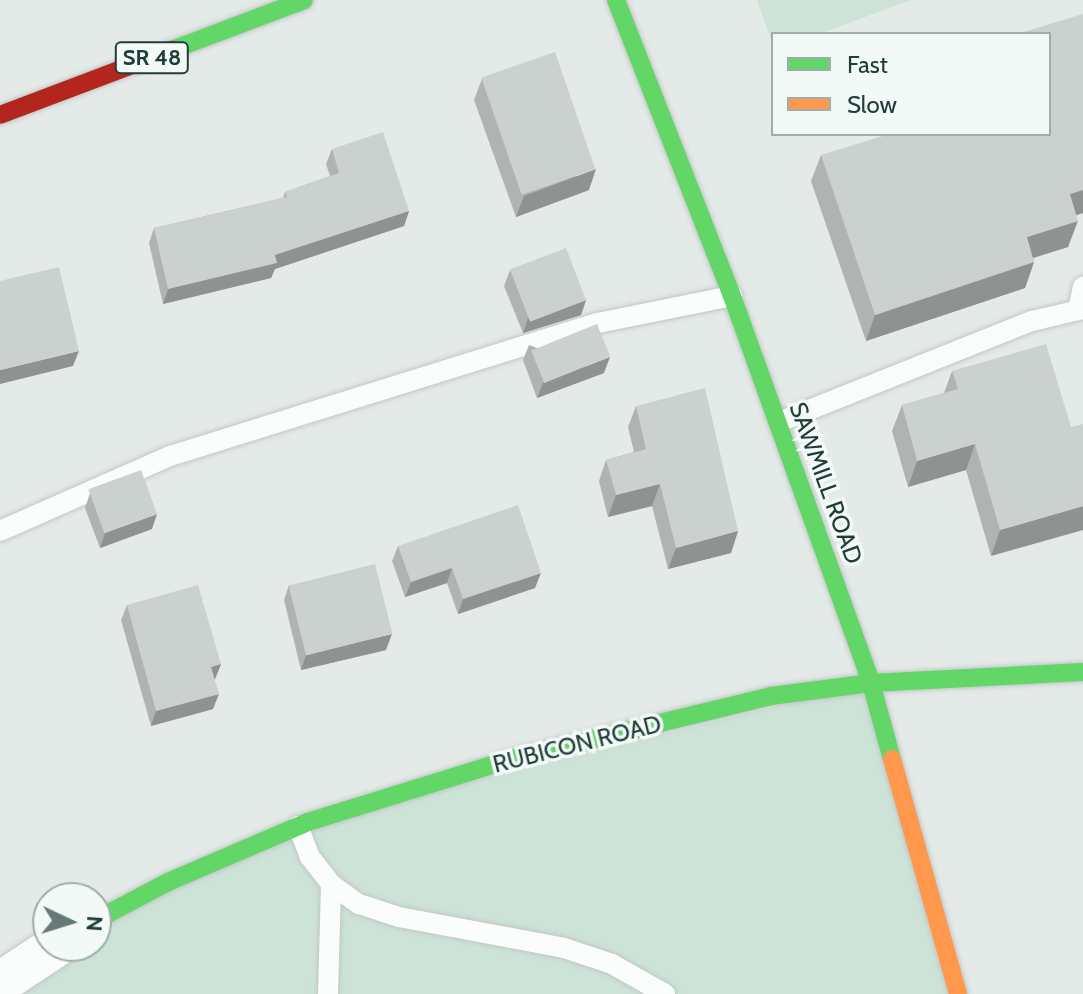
<!DOCTYPE html>
<style>
body{margin:0}
#map{position:relative;width:1083px;height:994px;overflow:hidden;background:#e4eae8;font-family:Cabin,sans-serif}
div>[style]{position:absolute}
.green>*{inset:0;background:#cde3d8}
.roads{filter:drop-shadow(0 0 2px #c1c7c5) drop-shadow(0 0 2px #c1c7c5)}
.lane>*{height:20px;margin:-10px;padding:0 10px;transform-origin:10px;border-radius:10px;background:#fbfcfc}
.street>*{height:42px;margin:-21px;padding:0 21px;transform-origin:21px;border-radius:21px;background:#fbfcfc}
.fast>*{height:18px;margin:-9px;padding:0 9px;transform-origin:9px;border-radius:9px;background:#63d668}
.slow>*{height:18px;margin:-9px;padding:0 9px;transform-origin:9px;border-radius:9px;background:#ff974d}
.jam>*{height:18px;margin:-9px;padding:0 9px;transform-origin:9px;border-radius:9px;background:#b3261e}
.wall>*{inset:0;background:#afb4b2}
.shaded-wall>*{inset:0;background:#8e9291}
.building>*{inset:0;background:#cbd1cf;transform-origin:0 0}
span{translate:-50% -50%;white-space:nowrap;text-align:center;line-height:1.15;-webkit-text-stroke:7px #f2f9f6;paint-order:stroke}
.shield-label span{padding:2px 6px;background:#f2f9f6;border:2px solid;border-radius:6px;-webkit-text-stroke-width:0}
.shield-label{font-size:22px;color:#213d3a;font-weight:700}
.street-label{font-size:24px;color:#213d3a}
.legend{position:absolute;left:771px;top:32px;width:280px;height:104px;box-sizing:border-box;background:#f2f9f6;border:2px solid #9eaeab;margin:0;padding:10px 14px;list-style:none;font-size:24px;color:#213d3a}
.legend li{display:flex;align-items:center;gap:16px;height:40px}
.legend b{width:40px;border:2px solid #9eaeab}
.north{position:absolute;left:32px;top:882px;width:80px;height:80px;box-sizing:border-box;background:#f2f9f6;border:2px solid #9eaeab;border-radius:50%;rotate:94deg;font-size:22px;font-weight:700;line-height:32px;text-align:center;color:#213d3a}
.north::after{content:'';display:block;margin:auto;width:28px;height:36px;background:#657a77;clip-path:polygon(50% 0,100% 100%,50% 72%,0 100%)}
</style>
<div id="map">
<div class="green">
<i style="clip-path:polygon(757px 0,911px 0,819px 34px,773px 34px,773px 45px)"></i>
<i style="clip-path:polygon(871px 683px,958px 994px,0 994px,56px 946px,96px 946px,96px 920px,308px 822px)"></i>
</div>
<div class="roads">
<div class="lane">
<i style="left:1078px;top:310px;width:24px;rotate:-78deg"></i>
<i style="left:779px;top:422px;width:272px;rotate:-21.8deg"></i>
<i style="left:1032px;top:321px;width:52px;rotate:-13.2deg"></i>
<i style="left:0;top:531px;width:186px;rotate:-23.8deg"></i>
<i style="left:170px;top:456px;width:448px;rotate:-17.3deg"></i>
<i style="left:598px;top:323px;width:137px;rotate:-11.4deg"></i>
<i style="left:298px;top:826px;width:33px;rotate:69deg"></i>
<i style="left:310px;top:857px;width:34px;rotate:52deg"></i>
<i style="left:331px;top:884px;width:34px;rotate:36deg"></i>
<i style="left:359px;top:904px;width:42px;rotate:18deg"></i>
<i style="left:399px;top:917px;width:168px;rotate:10.6deg"></i>
<i style="left:564px;top:948px;width:51px;rotate:18.4deg"></i>
<i style="left:612px;top:964px;width:61px;rotate:29.5deg"></i>
<i style="left:328px;top:994px;width:110px;rotate:-88.4deg"></i>
</div>
<div class="street">
<i style="left:0;top:983px;width:67px;rotate:-33.5deg"></i>
</div>
<div class="fast">
<i style="left:616px;top:0;width:318px;rotate:68.6deg"></i>
<i style="left:732px;top:296px;width:411px;rotate:70.2deg"></i>
<i style="left:871px;top:683px;width:79px;rotate:74.6deg"></i>
<i style="left:172px;top:50px;width:141px;rotate:-20.7deg"></i>
<i style="left:96px;top:920px;width:81px;rotate:-27.8deg"></i>
<i style="left:168px;top:882px;width:152px;rotate:-23.2deg"></i>
<i style="left:308px;top:822px;width:213px;rotate:-17.2deg"></i>
<i style="left:511px;top:759px;width:268px;rotate:-13.6deg"></i>
<i style="left:771px;top:696px;width:101px;rotate:-7.4deg"></i>
<i style="left:871px;top:683px;width:212px;rotate:-3deg"></i>
</div>
<div class="slow">
<i style="left:892px;top:759px;width:244px;rotate:74.3deg"></i>
</div>
<div class="jam">
<i style="left:0;top:115px;width:184px;rotate:-20.7deg"></i>
</div>
</div>
<div class="wall">
<i style="clip-path:polygon(1083px 14px,1083px 213px,1076px 215px,1068px 247px,1033px 258px,1034px 262px,1025px 288px,866px 341px,811px 181px,821px 155px,1049px 134px)"></i>
<i style="clip-path:polygon(482px 79px,589px 190px,516px 217px,474px 100px)"></i>
<i style="clip-path:polygon(332px 149px,409px 211px,404px 226px,275px 269px,271px 278px,163px 304px,149px 243px,154px 228px,283px 198px,285px 192px,330px 176px,326px 164px)"></i>
<i style="clip-path:polygon(510px 270px,586px 300px,581px 315px,523px 333px,504px 286px)"></i>
<i style="clip-path:polygon(529px 345px,604px 373px,537px 398px,523px 360px)"></i>
<i style="clip-path:polygon(952px 371px,1071px 427px,991px 556px,966px 470px,908px 487px,892px 431px,902px 405px,944px 393px)"></i>
<i style="clip-path:polygon(636px 406px,738px 531px,731px 553px,668px 569px,652px 506px,608px 517px,599px 481px,606px 460px,634px 452px,628px 427px)"></i>
<i style="clip-path:polygon(90px 493px,152px 529px,100px 548px,85px 508px)"></i>
<i style="clip-path:polygon(398px 546px,535px 588px,458px 614px,447px 583px,405px 597px,392px 561px)"></i>
<i style="clip-path:polygon(289px 585px,386px 650px,301px 670px,284px 600px)"></i>
<i style="clip-path:polygon(127px 605px,221px 664px,215px 679px,213px 709px,151px 726px,121px 620px)"></i>
</div>
<div class="shaded-wall">
<i style="clip-path:polygon(596px 169px,589px 190px,516px 217px,524px 196px)"></i>
<i style="clip-path:polygon(1083px 190px,1083px 213px,1061px 220px,1070px 194px)"></i>
<i style="clip-path:polygon(409px 211px,404px 226px,275px 269px,271px 278px,163px 304px,168px 289px)"></i>
<i style="clip-path:polygon(1078px 221px,1068px 247px,1017px 263px,1027px 237px)"></i>
<i style="clip-path:polygon(1034px 262px,1025px 288px,866px 341px,875px 315px)"></i>
<i style="clip-path:polygon(586px 300px,581px 315px,523px 333px,528px 318px)"></i>
<i style="clip-path:polygon(79px 351px,73px 366px,0 384px,0 370px)"></i>
<i style="clip-path:polygon(610px 357px,604px 373px,537px 398px,543px 383px)"></i>
<i style="clip-path:polygon(975px 444px,966px 470px,908px 487px,917px 461px)"></i>
<i style="clip-path:polygon(660px 484px,652px 506px,608px 517px,616px 495px)"></i>
<i style="clip-path:polygon(1083px 506px,1083px 530px,991px 556px,1000px 530px)"></i>
<i style="clip-path:polygon(157px 514px,152px 529px,100px 548px,105px 533px)"></i>
<i style="clip-path:polygon(738px 531px,731px 553px,668px 569px,676px 548px)"></i>
<i style="clip-path:polygon(452px 568px,447px 583px,405px 597px,411px 582px)"></i>
<i style="clip-path:polygon(541px 573px,535px 588px,458px 614px,463px 599px)"></i>
<i style="clip-path:polygon(392px 634px,386px 650px,301px 670px,306px 655px)"></i>
<i style="clip-path:polygon(221px 664px,215px 679px,205px 682px,211px 667px)"></i>
<i style="clip-path:polygon(219px 694px,213px 709px,151px 726px,156px 711px)"></i>
</div>
<div class="building">
<i style="clip-path:polygon(1083px 14px,1083px 190px,1070px 194px,1078px 221px,1027px 237px,1034px 262px,875px 315px,821px 155px,889px 134px,1049px 134px,1049px 34px,1017px 34px)"></i>
<i style="left:555px;top:52px;width:124px;height:78px;rotate:71deg"></i>
<i style="clip-path:polygon(383px 132px,409px 211px,275px 255px,277px 263px,168px 289px,154px 228px,287px 197px,285px 192px,339px 173px,332px 149px)"></i>
<i style="left:566px;top:248px;width:56px;height:60px;rotate:69deg"></i>
<i style="clip-path:polygon(59px 267px,79px 351px,0 370px,0 281px)"></i>
<i style="left:597px;top:324px;width:35px;height:71px;rotate:68deg"></i>
<i style="clip-path:polygon(1046px 344px,1071px 427px,1083px 424px,1083px 506px,1000px 530px,975px 444px,917px 461px,902px 405px,958px 389px,952px 371px)"></i>
<i style="clip-path:polygon(705px 388px,738px 531px,676px 548px,660px 484px,616px 495px,606px 460px,646px 449px,636px 406px)"></i>
<i style="left:141px;top:470px;width:47px;height:56px;rotate:70deg"></i>
<i style="clip-path:polygon(518px 505px,541px 573px,463px 599px,452px 568px,411px 582px,398px 546px)"></i>
<i style="left:375px;top:564px;width:72px;height:89px;rotate:76deg"></i>
<i style="clip-path:polygon(198px 585px,221px 664px,211px 667px,219px 694px,156px 711px,127px 605px)"></i>
</div>
<div class="shield-label">
<span style="left:152px;top:58px">SR 48</span>
</div>
<div class="street-label">
<span style="left:826px;top:483px;rotate:70deg">SAWMILL ROAD</span>
<span style="left:577px;top:744px;rotate:-14deg">RUBICON ROAD</span>
</div>
<ul class="legend">
<li><b style="height:10px;background:#63d668"></b>Fast</li>
<li><b style="height:10px;background:#ff974d"></b>Slow</li>
</ul>
<div class="north">N</div>
</div>
